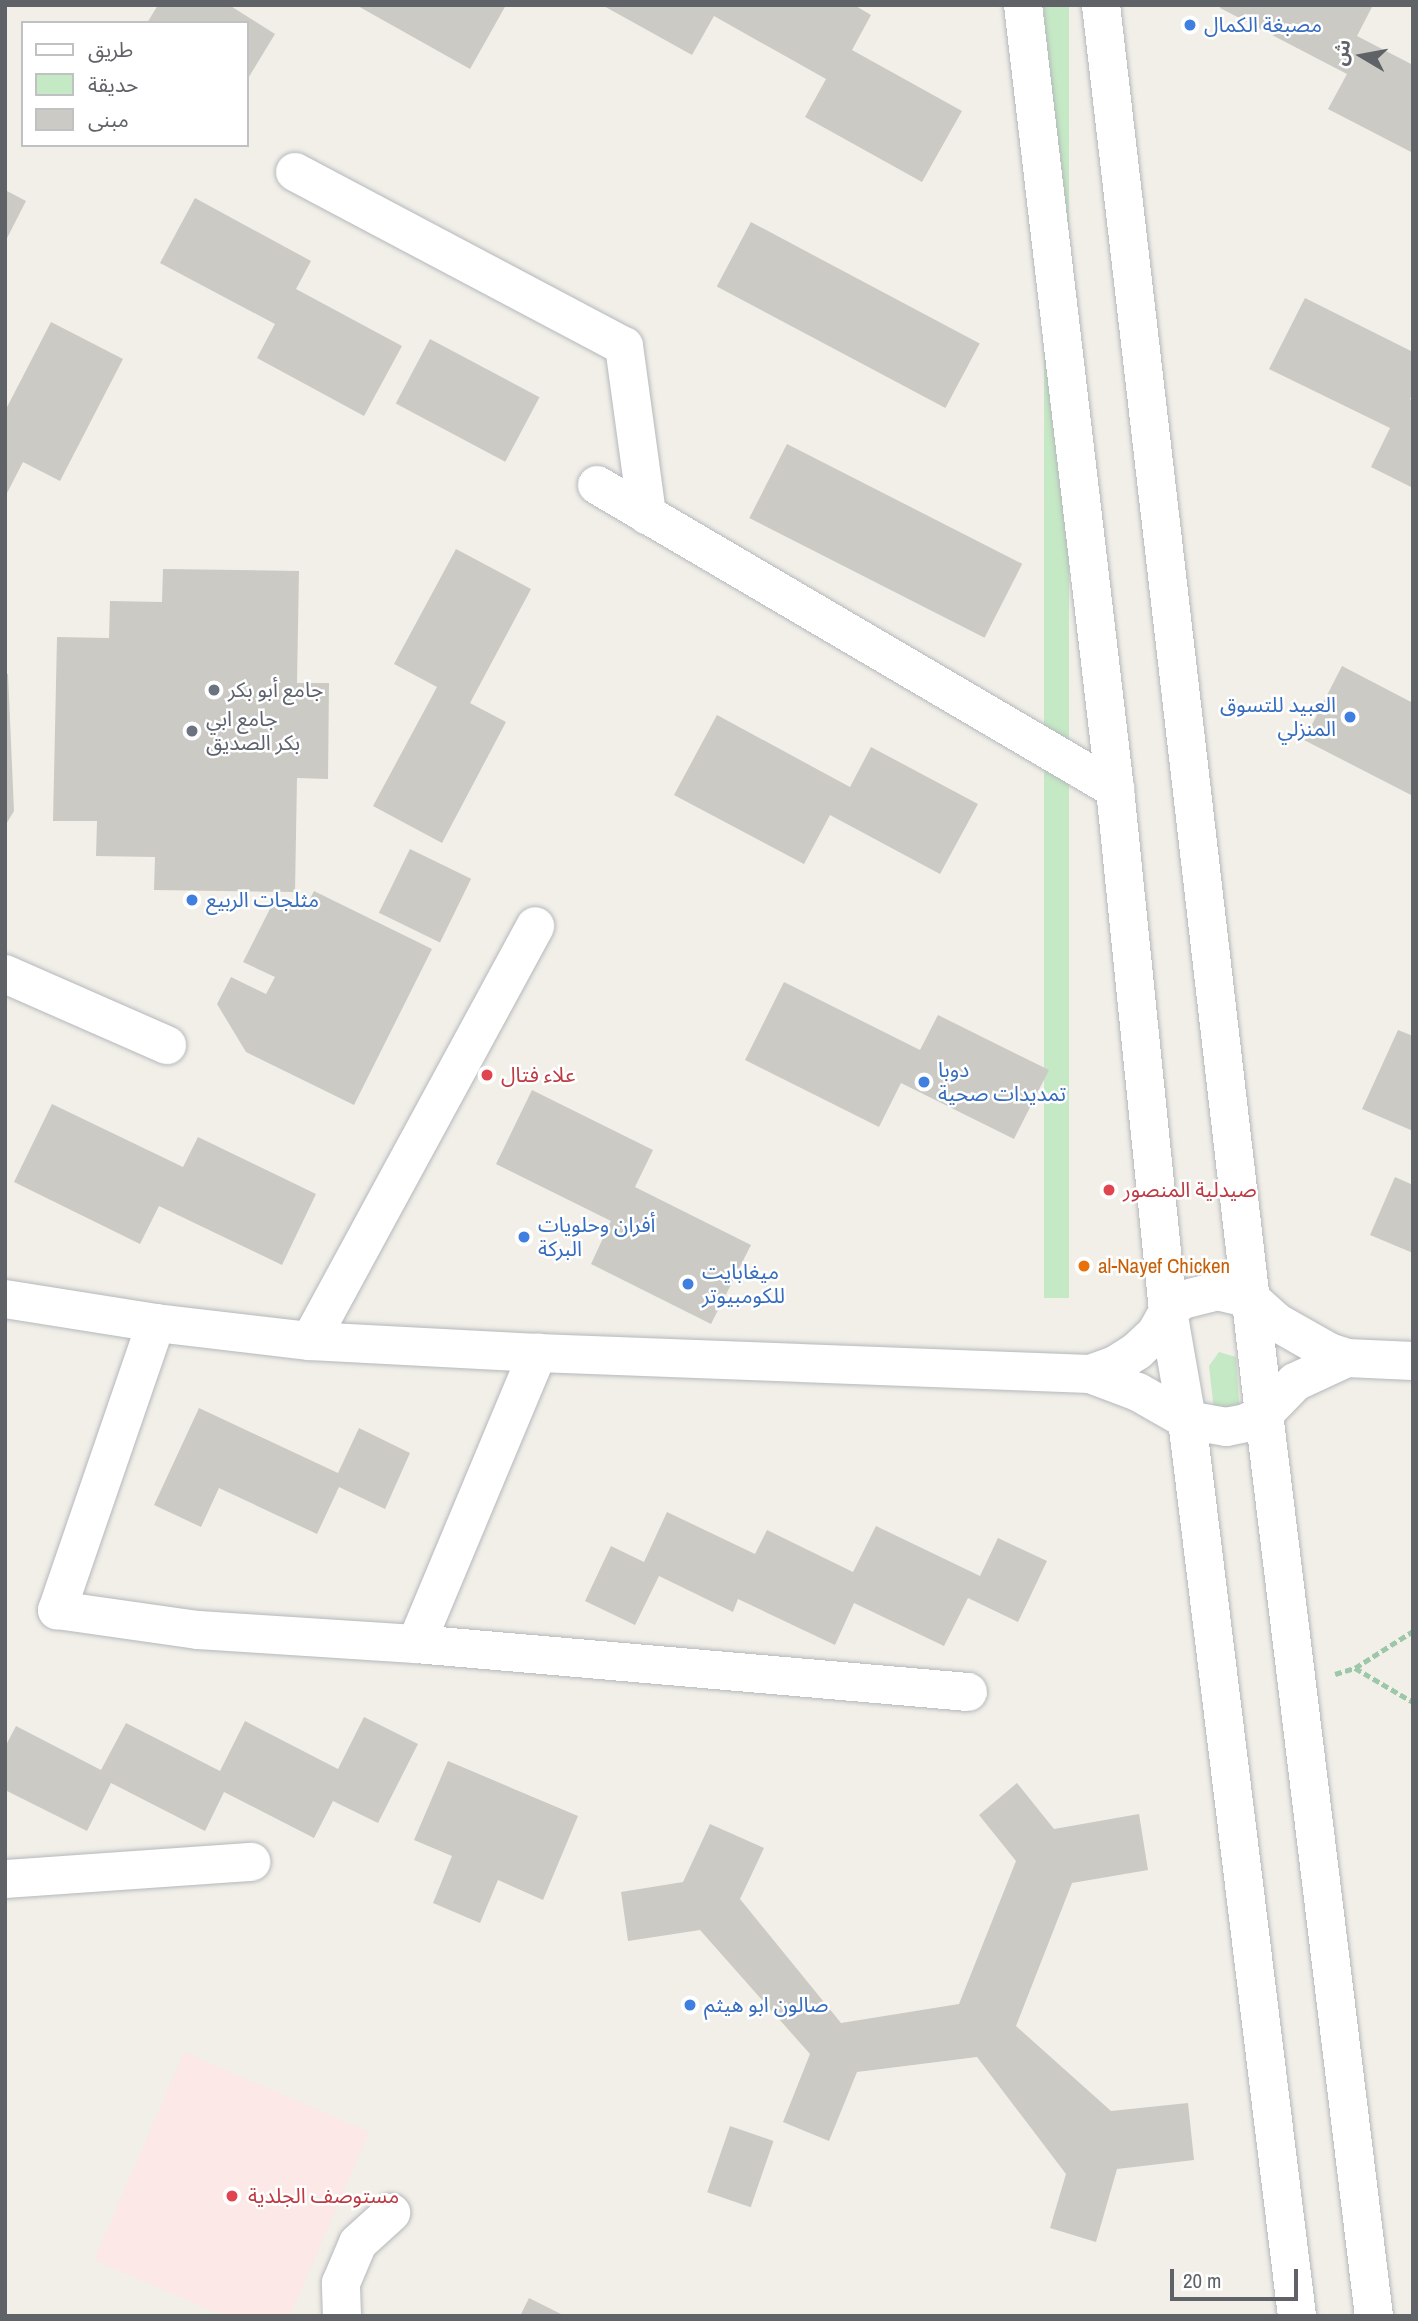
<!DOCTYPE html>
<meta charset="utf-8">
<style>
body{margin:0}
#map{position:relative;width:1418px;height:2321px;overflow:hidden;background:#f1efe8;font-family:"Archivo Narrow","Noto Sans Arabic",sans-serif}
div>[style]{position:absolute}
.medical>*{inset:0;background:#fce8e6}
.green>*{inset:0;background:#c5e8c5;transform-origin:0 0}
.building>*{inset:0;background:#cccac5;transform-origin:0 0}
.path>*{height:4.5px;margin-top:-2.25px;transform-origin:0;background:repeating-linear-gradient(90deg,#9cc7a9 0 7px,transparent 0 10.5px)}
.roads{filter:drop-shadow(0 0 2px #b5b8bc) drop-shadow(0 0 2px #b5b8bc)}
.minor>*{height:38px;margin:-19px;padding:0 19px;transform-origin:19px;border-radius:19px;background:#fff}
.secondary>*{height:38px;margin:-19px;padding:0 19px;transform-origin:19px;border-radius:19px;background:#fff}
.dots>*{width:19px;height:19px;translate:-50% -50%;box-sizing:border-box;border:4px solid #fff;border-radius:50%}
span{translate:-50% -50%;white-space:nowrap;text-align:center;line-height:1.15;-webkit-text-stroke:5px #fff;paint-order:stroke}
.shop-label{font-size:21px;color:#366cbe}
.left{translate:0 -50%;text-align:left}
.right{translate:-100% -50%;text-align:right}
.worship-label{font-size:21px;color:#5b616d}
.health-label{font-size:21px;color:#be3a42}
.food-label{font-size:21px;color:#c56008}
.frame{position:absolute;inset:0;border:7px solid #5f6368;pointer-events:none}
.legend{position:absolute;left:21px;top:21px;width:228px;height:126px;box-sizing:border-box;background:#fff;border:2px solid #bfc1c3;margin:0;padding:9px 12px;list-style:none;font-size:21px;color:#5f6368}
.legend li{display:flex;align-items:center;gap:14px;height:35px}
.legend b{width:35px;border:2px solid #bfc1c3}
.north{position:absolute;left:1327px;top:21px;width:70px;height:70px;-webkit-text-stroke:5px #fff;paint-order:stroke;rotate:280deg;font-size:19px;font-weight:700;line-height:28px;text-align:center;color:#5f6368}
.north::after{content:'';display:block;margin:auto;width:24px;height:32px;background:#5f6368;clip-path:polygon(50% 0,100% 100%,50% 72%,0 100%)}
.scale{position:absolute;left:1170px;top:2269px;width:128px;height:32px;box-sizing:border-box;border:4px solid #5f6368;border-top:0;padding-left:9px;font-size:21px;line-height:24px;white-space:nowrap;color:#5f6368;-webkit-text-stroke:5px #fff;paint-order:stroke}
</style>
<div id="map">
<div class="medical">
<i style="clip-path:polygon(184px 2052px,369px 2132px,290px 2316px,224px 2316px,94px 2260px)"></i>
</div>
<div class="green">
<i style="left:1044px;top:5px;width:25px;height:1293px"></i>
<i style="clip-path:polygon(1219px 1352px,1236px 1357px,1240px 1414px,1215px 1419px,1209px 1366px)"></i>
</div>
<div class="building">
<i style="clip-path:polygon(158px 5px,229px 5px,275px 34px,247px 80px,247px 23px,147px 23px)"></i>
<i style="clip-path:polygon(356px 5px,506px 5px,470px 69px)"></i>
<i style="clip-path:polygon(602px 5px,854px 5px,871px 15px,852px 50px,962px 111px,922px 182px,805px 117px,826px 79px,714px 16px,692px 55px)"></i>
<i style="clip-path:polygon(1221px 5px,1373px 5px,1357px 36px,1413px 65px,1413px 153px,1328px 109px,1347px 74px,1220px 8px)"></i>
<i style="clip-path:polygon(5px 190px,26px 201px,5px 242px)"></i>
<i style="clip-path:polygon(195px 198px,311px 261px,296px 289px,402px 346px,364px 416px,257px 358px,275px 324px,160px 263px)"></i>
<i style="left:751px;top:222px;width:259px;height:73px;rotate:28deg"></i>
<i style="clip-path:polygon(1305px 298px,1413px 352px,1413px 393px,1410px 399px,1413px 401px,1413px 488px,1371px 467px,1390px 428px,1269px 369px)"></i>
<i style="clip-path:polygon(51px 322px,123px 359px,60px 481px,23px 462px,5px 497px,5px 411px)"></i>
<i style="left:430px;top:339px;width:124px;height:73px;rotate:28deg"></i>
<i style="left:787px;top:444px;width:264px;height:83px;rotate:27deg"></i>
<i style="clip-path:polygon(456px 549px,531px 589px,470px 703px,506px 722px,442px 843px,373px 806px,437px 687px,394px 664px)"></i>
<i style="clip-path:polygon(163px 569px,299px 571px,297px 683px,329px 683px,328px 779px,297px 778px,295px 892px,154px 890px,155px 857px,96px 856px,97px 821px,53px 821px,57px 637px,109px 638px,110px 601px,162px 602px)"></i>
<i style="clip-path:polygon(1342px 666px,1413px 703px,1413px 796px,1304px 740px)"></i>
<i style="clip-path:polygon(5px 673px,8px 674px,14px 811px,5px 826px)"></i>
<i style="clip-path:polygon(717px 715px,850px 787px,871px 747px,978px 804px,940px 874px,830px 815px,804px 864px,674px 795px)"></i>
<i style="left:410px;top:849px;width:68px;height:71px;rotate:26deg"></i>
<i style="clip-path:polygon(314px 891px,432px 949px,354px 1105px,246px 1052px,217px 1004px,231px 977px,266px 994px,275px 977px,243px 962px,277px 895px,305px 909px)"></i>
<i style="clip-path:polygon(784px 982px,920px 1050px,938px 1015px,1049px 1070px,1014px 1139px,901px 1083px,879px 1127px,745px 1060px)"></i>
<i style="clip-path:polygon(1398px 1030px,1413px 1036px,1413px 1131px,1362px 1109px)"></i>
<i style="clip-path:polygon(532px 1090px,653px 1150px,635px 1187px,751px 1245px,711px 1324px,591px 1264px,611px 1221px,496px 1164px)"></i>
<i style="clip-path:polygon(52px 1104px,183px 1167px,198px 1137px,316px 1194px,282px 1265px,159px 1206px,140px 1244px,14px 1182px)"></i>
<i style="clip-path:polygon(1395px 1177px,1413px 1185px,1413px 1253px,1370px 1235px)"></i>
<i style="clip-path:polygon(199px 1408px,338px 1473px,359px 1428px,410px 1453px,385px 1509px,339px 1487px,317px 1534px,219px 1488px,201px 1527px,154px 1505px)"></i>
<i style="clip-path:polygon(667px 1512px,755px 1554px,767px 1530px,853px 1572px,876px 1526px,980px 1576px,998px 1538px,1047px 1561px,1018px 1622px,968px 1598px,944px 1646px,854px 1603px,835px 1645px,738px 1599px,733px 1612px,659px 1576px,635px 1625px,585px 1601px,611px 1546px,644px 1562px)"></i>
<i style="clip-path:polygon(364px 1717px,418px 1744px,378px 1823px,333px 1801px,314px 1838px,224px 1792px,205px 1831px,111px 1783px,87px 1831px,5px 1790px,5px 1747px,16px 1726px,101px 1770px,126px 1723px,220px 1771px,245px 1721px,338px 1769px)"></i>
<i style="clip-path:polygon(448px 1761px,578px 1816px,543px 1900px,498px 1880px,480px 1923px,433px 1903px,452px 1856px,414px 1840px)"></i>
<i style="clip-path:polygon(1017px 1783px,1054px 1829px,1139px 1814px,1148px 1870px,1072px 1883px,1016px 2026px,1111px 2111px,1188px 2103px,1194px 2160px,1117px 2169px,1096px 2242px,1050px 2228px,1066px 2174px,977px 2057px,857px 2072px,829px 2141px,783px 2122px,810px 2054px,700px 1930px,628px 1941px,621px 1892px,683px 1882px,710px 1824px,764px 1848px,740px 1899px,841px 2023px,959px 2004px,1016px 1861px,979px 1815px)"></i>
<i style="left:730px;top:2126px;width:46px;height:70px;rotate:19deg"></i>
<i style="clip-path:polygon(529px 2298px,565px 2316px,520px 2316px)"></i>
</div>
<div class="path">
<i style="left:1355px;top:1668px;width:67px;rotate:30.4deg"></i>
<i style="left:1335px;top:1674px;width:21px;rotate:-17deg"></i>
<i style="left:1355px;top:1668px;width:69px;rotate:-32.5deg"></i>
</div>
<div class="roads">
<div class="minor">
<i style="left:295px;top:172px;width:372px;rotate:27.9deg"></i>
<i style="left:624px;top:346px;width:171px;rotate:82.2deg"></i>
<i style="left:597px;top:485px;width:601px;rotate:30.41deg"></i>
<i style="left:5px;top:974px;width:177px;rotate:23.7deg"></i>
<i style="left:5px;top:1299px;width:153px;rotate:9deg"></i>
<i style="left:156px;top:1323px;width:155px;rotate:6.7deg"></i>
<i style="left:310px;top:1341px;width:228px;rotate:3deg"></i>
<i style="left:538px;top:1353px;width:552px;rotate:2.18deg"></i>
<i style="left:1090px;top:1374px;width:51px;rotate:20.6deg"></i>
<i style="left:1138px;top:1392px;width:56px;rotate:29.7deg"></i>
<i style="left:1187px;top:1420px;width:40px;rotate:10deg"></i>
<i style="left:1226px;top:1427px;width:20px;rotate:-11deg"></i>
<i style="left:1246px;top:1423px;width:20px;rotate:-27deg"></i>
<i style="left:1264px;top:1414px;width:45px;rotate:-45.9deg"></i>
<i style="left:1295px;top:1382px;width:57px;rotate:-24.8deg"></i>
<i style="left:156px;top:1323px;width:304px;rotate:109deg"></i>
<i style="left:57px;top:1610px;width:142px;rotate:8.1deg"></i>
<i style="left:198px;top:1630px;width:218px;rotate:3.7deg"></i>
<i style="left:416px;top:1644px;width:554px;rotate:4.97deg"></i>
<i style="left:310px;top:1341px;width:472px;rotate:-61.5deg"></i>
<i style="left:1090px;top:1374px;width:27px;rotate:-20deg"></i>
<i style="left:1115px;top:1365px;width:26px;rotate:-32deg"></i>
<i style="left:1137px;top:1351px;width:26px;rotate:-43deg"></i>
<i style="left:1156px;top:1333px;width:25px;rotate:-61deg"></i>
<i style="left:1168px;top:1311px;width:18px;rotate:-38deg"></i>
<i style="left:1182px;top:1300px;width:36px;rotate:-14deg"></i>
<i style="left:1217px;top:1291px;width:35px;rotate:13deg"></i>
<i style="left:1251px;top:1299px;width:36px;rotate:42deg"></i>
<i style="left:1278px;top:1323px;width:59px;rotate:29.6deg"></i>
<i style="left:1329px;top:1352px;width:19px;rotate:18deg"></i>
<i style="left:1347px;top:1358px;width:66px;rotate:2.6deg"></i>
<i style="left:416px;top:1644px;width:316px;rotate:-67.3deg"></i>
<i style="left:5px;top:1879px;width:247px;rotate:-4deg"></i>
<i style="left:342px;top:2316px;width:33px;rotate:-92deg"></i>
<i style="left:341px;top:2283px;width:43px;rotate:-67deg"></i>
<i style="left:358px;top:2243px;width:45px;rotate:-42.3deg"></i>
</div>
<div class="secondary">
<i style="left:1023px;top:5px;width:789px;rotate:83.31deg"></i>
<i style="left:1115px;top:789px;width:525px;rotate:84.2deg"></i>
<i style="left:1168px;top:1311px;width:111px;rotate:80.1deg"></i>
<i style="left:1187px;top:1420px;width:903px;rotate:83deg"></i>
<i style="left:1101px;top:5px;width:1418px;rotate:83.4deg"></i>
<i style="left:1264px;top:1414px;width:909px;rotate:83.05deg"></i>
</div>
</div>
<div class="dots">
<i style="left:1190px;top:25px;background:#3f7fe0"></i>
<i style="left:214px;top:690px;background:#6b7280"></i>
<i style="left:1350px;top:717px;background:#3f7fe0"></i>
<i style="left:192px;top:731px;background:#6b7280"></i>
<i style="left:192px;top:900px;background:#3f7fe0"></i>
<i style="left:487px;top:1075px;background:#e0444e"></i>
<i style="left:924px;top:1082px;background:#3f7fe0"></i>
<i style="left:1109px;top:1190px;background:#e0444e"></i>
<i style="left:524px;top:1237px;background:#3f7fe0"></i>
<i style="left:1084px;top:1266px;background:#e8710a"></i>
<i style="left:688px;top:1284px;background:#3f7fe0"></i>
<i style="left:690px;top:2005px;background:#3f7fe0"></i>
<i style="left:232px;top:2196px;background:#e0444e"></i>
</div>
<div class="shop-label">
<span class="left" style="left:1204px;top:25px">مصبغة الكمال</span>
<span class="right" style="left:1336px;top:717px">العبيد للتسوق<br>المنزلي</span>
<span class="left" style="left:206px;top:900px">مثلجات الربيع</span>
<span class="left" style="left:938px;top:1082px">دوبا<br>تمديدات صحية</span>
<span class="left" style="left:538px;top:1237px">أفران وحلويات<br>البركة</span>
<span class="left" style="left:702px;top:1284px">ميغابايت<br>للكومبيوتر</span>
<span class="left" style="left:704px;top:2005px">صالون ابو هيثم</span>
</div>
<div class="worship-label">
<span class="left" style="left:228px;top:690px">جامع أبو بكر</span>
<span class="left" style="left:206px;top:731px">جامع ابي<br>بكر الصديق</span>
</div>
<div class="health-label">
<span class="left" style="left:501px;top:1075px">علاء فتال</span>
<span class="left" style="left:1123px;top:1190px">صيدلية المنصور</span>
<span class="left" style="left:248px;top:2196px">مستوصف الجلدية</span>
</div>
<div class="food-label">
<span class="left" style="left:1098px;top:1266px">al-Nayef Chicken</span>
</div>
<div class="frame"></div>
<ul class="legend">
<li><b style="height:9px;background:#fff"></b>طريق</li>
<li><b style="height:19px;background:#c5e8c5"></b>حديقة</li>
<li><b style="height:19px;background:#cccac5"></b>مبنى</li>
</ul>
<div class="north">ش</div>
<div class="scale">20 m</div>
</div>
